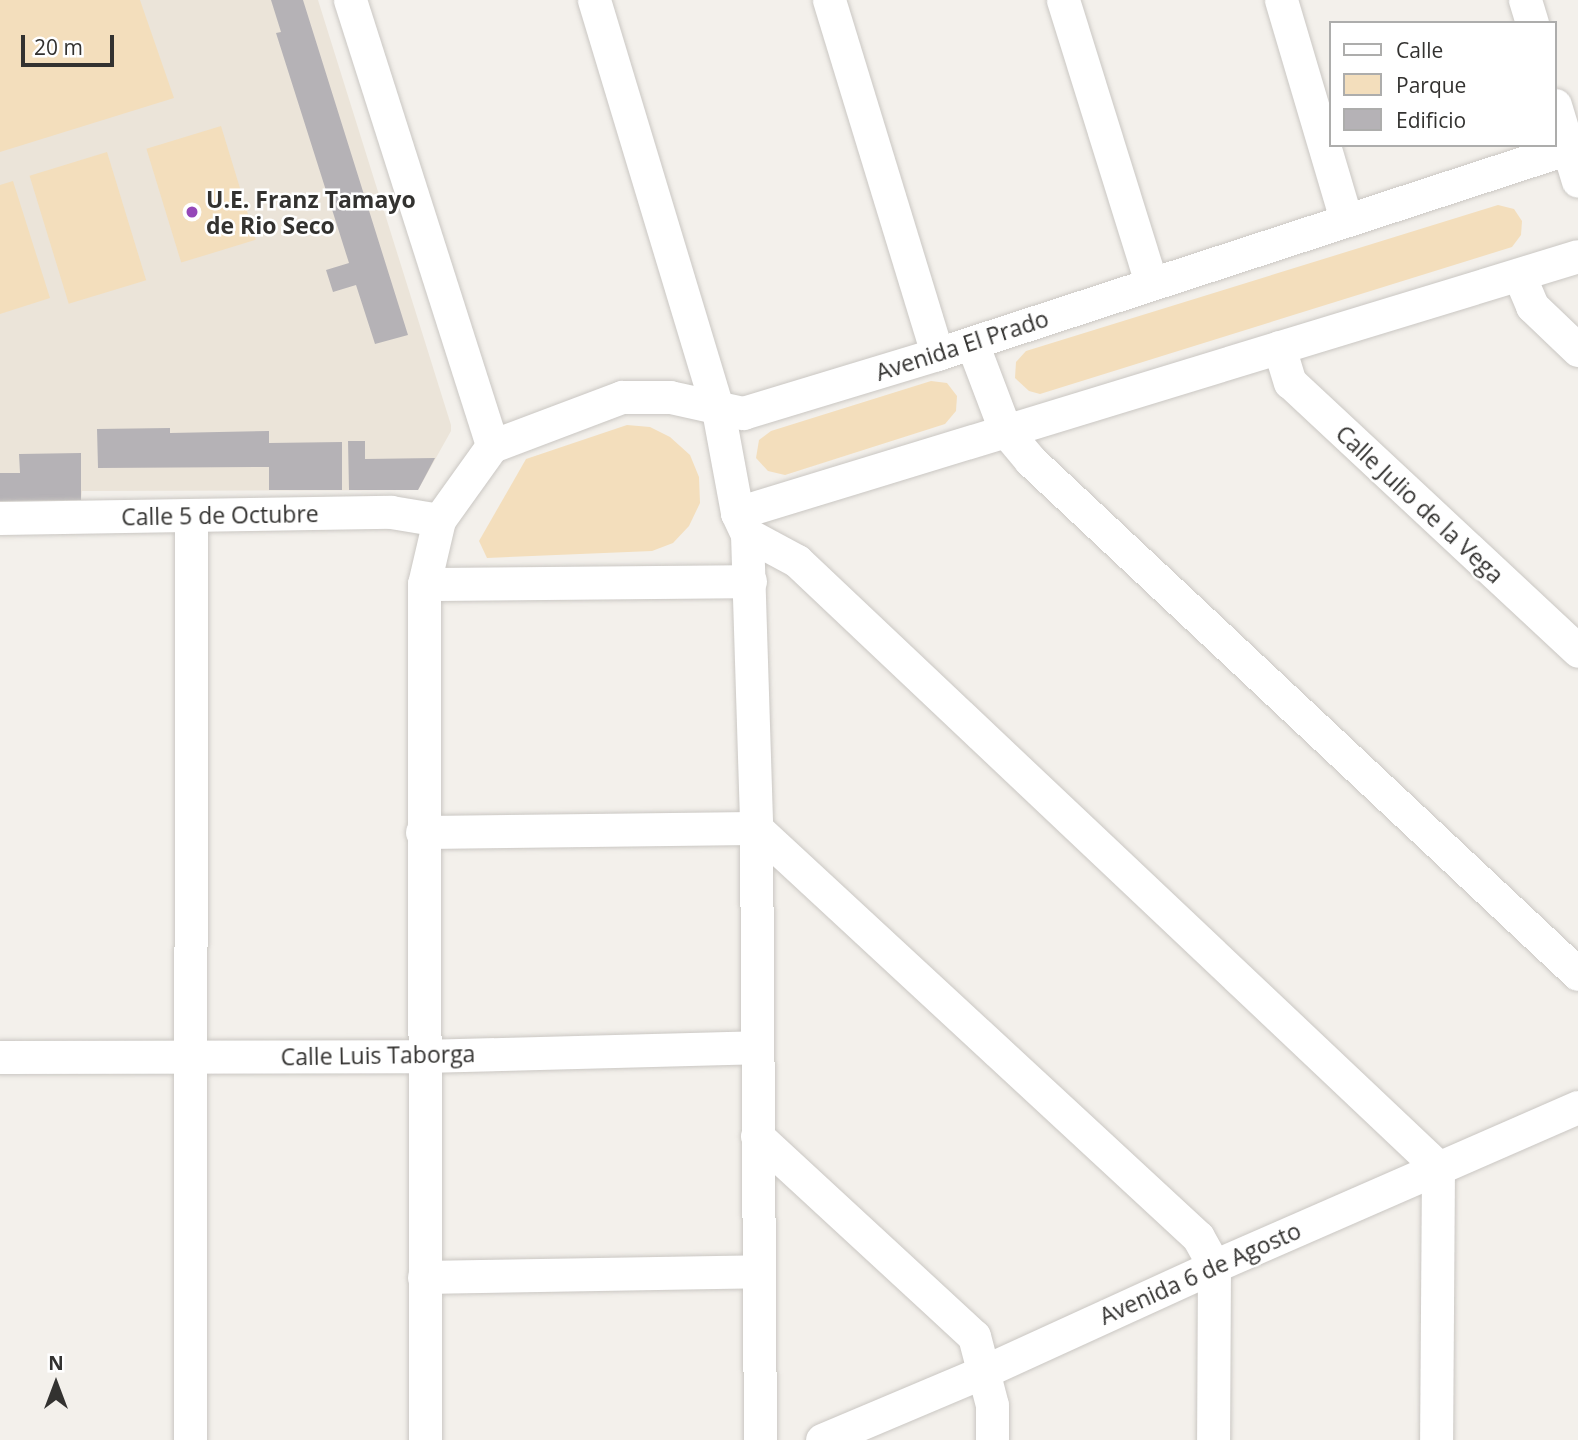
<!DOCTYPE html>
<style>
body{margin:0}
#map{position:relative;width:1578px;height:1440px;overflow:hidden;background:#f3f0eb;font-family:"Open Sans",sans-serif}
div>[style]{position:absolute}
.built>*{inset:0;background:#ebe4d9}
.green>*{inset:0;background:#f3debc;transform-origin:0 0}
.building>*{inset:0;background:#b5b2b6}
.roads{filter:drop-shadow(0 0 2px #cac7c3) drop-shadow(0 0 2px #cac7c3)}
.street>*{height:33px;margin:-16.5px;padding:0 16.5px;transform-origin:16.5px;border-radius:16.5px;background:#fff}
.dots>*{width:19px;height:19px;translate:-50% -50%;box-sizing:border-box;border:4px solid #fff;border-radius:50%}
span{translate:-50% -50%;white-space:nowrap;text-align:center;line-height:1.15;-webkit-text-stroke:5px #fff;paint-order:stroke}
.poi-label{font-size:23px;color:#333230;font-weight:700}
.left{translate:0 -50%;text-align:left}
.street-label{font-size:23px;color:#333230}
.legend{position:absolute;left:1329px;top:21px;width:228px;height:126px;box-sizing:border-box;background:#fff;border:2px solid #adadac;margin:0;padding:9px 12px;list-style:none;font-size:21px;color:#333230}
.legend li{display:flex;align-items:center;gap:14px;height:35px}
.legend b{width:35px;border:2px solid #adadac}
.north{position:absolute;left:21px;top:1349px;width:70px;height:70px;-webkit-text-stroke:5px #fff;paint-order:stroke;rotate:0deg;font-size:19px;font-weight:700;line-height:28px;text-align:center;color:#333230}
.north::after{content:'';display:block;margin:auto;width:24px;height:32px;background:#333230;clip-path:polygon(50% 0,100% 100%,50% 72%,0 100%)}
.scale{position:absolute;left:21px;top:35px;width:93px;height:32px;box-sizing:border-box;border:4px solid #333230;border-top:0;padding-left:9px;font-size:21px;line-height:24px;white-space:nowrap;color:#333230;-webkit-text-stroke:5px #fff;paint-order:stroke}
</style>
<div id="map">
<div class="built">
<i style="clip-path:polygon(0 0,318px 0,451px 425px,451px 431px,418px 490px,82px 491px,81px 500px,0 501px)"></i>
</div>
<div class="green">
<i style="clip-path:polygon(0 0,140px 0,174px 98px,0 152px)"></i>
<i style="left:221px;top:126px;width:119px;height:78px;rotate:73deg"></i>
<i style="left:107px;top:152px;width:134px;height:81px;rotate:73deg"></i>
<i style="clip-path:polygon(13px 181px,50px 298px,0 314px,0 185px)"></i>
<i style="clip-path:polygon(1498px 205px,1514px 209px,1522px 221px,1521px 235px,1512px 247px,1040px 394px,1029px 391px,1015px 378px,1016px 362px,1026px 351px)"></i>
<i style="clip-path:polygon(931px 381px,947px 383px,957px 396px,956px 411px,945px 424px,785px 475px,768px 471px,756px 458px,759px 440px,771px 431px)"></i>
<i style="clip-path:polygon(627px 425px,650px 427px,670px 437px,690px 455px,699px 477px,700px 503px,689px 526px,673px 543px,652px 551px,487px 558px,479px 541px,526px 459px)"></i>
</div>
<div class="building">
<i style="clip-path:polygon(271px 0,303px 0,408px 335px,375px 344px,356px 285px,333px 292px,326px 270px,349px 263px,276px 33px,281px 32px)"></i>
<i style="clip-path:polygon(170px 428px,170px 433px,269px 431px,269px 443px,342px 442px,342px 490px,269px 490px,269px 467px,98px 468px,97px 429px)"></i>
<i style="clip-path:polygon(348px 441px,365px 441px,365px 459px,435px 458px,418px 490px,349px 490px)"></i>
<i style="clip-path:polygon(81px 453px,81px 500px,0 501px,0 473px,20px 473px,19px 454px)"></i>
</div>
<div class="roads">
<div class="street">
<i style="left:350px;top:0;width:468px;rotate:72.3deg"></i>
<i style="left:594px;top:0;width:428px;rotate:73.2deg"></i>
<i style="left:718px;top:410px;width:105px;rotate:79.5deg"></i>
<i style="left:737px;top:513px;width:23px;rotate:65deg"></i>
<i style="left:747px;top:534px;width:294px;rotate:88.2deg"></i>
<i style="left:756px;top:828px;width:612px;rotate:89.63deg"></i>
<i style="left:829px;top:0;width:370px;rotate:73deg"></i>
<i style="left:1063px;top:0;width:296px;rotate:72.7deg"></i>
<i style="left:1281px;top:0;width:229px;rotate:73.5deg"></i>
<i style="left:1525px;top:0;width:24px;rotate:73deg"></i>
<i style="left:1555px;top:105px;width:79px;rotate:73.2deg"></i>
<i style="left:1519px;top:275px;width:34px;rotate:67deg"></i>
<i style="left:1532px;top:306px;width:64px;rotate:43.7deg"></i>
<i style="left:972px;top:343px;width:93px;rotate:69.2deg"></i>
<i style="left:1005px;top:430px;width:39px;rotate:50deg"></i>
<i style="left:1030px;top:460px;width:751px;rotate:43.17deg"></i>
<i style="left:1279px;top:347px;width:37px;rotate:73deg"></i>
<i style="left:1290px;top:382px;width:394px;rotate:43deg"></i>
<i style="left:737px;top:513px;width:879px;rotate:-16.99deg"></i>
<i style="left:0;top:518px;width:391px;rotate:-0.9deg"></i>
<i style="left:391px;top:512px;width:49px;rotate:9.5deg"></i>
<i style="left:747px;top:534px;width:57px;rotate:28.4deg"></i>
<i style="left:797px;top:561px;width:882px;rotate:43.39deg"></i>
<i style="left:1438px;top:1167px;width:273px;rotate:90.4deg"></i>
<i style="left:424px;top:584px;width:326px;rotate:-0.5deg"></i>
<i style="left:422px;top:832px;width:334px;rotate:-0.7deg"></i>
<i style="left:756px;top:828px;width:602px;rotate:42.78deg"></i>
<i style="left:1198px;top:1237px;width:33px;rotate:61deg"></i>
<i style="left:1214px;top:1266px;width:174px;rotate:90.3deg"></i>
<i style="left:0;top:1057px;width:423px;rotate:-0.1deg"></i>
<i style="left:423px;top:1056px;width:333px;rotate:-1.5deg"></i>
<i style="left:757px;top:1136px;width:295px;rotate:42.7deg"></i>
<i style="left:974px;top:1336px;width:71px;rotate:75.4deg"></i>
<i style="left:992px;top:1405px;width:35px;rotate:90deg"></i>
<i style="left:424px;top:1277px;width:334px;rotate:-1deg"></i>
<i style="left:190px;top:1440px;width:924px;rotate:-89.94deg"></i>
<i style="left:425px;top:1440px;width:856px;rotate:-90.07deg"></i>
<i style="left:424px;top:584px;width:66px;rotate:-76.8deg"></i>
<i style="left:439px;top:520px;width:91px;rotate:-54.4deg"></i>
<i style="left:492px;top:446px;width:139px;rotate:-20.7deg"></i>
<i style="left:622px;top:397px;width:48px"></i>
<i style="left:670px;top:397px;width:75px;rotate:12.4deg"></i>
<i style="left:743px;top:413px;width:203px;rotate:-16.9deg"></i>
<i style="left:937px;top:354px;width:674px;rotate:-18.06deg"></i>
<i style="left:822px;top:1440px;width:175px;rotate:-22.9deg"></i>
<i style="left:983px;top:1372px;width:254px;rotate:-24.6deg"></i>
<i style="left:1214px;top:1266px;width:397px;rotate:-23.6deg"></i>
</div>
</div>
<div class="dots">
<i style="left:192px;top:212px;background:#9547b8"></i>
</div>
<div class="poi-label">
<span class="left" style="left:206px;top:212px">U.E. Franz Tamayo<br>de Rio Seco</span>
</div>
<div class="street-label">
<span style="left:962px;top:345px;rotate:-18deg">Avenida El Prado</span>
<span style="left:1420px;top:504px;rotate:43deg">Calle Julio de la Vega</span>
<span style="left:220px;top:515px;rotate:-1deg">Calle 5 de Octubre</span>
<span style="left:378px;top:1055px;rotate:-1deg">Calle Luis Taborga</span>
<span style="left:1200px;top:1273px;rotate:-24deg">Avenida 6 de Agosto</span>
</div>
<ul class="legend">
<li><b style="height:9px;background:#fff"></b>Calle</li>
<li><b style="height:19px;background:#f3debc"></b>Parque</li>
<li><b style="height:19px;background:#b5b2b6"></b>Edificio</li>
</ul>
<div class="north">N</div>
<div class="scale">20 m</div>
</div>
